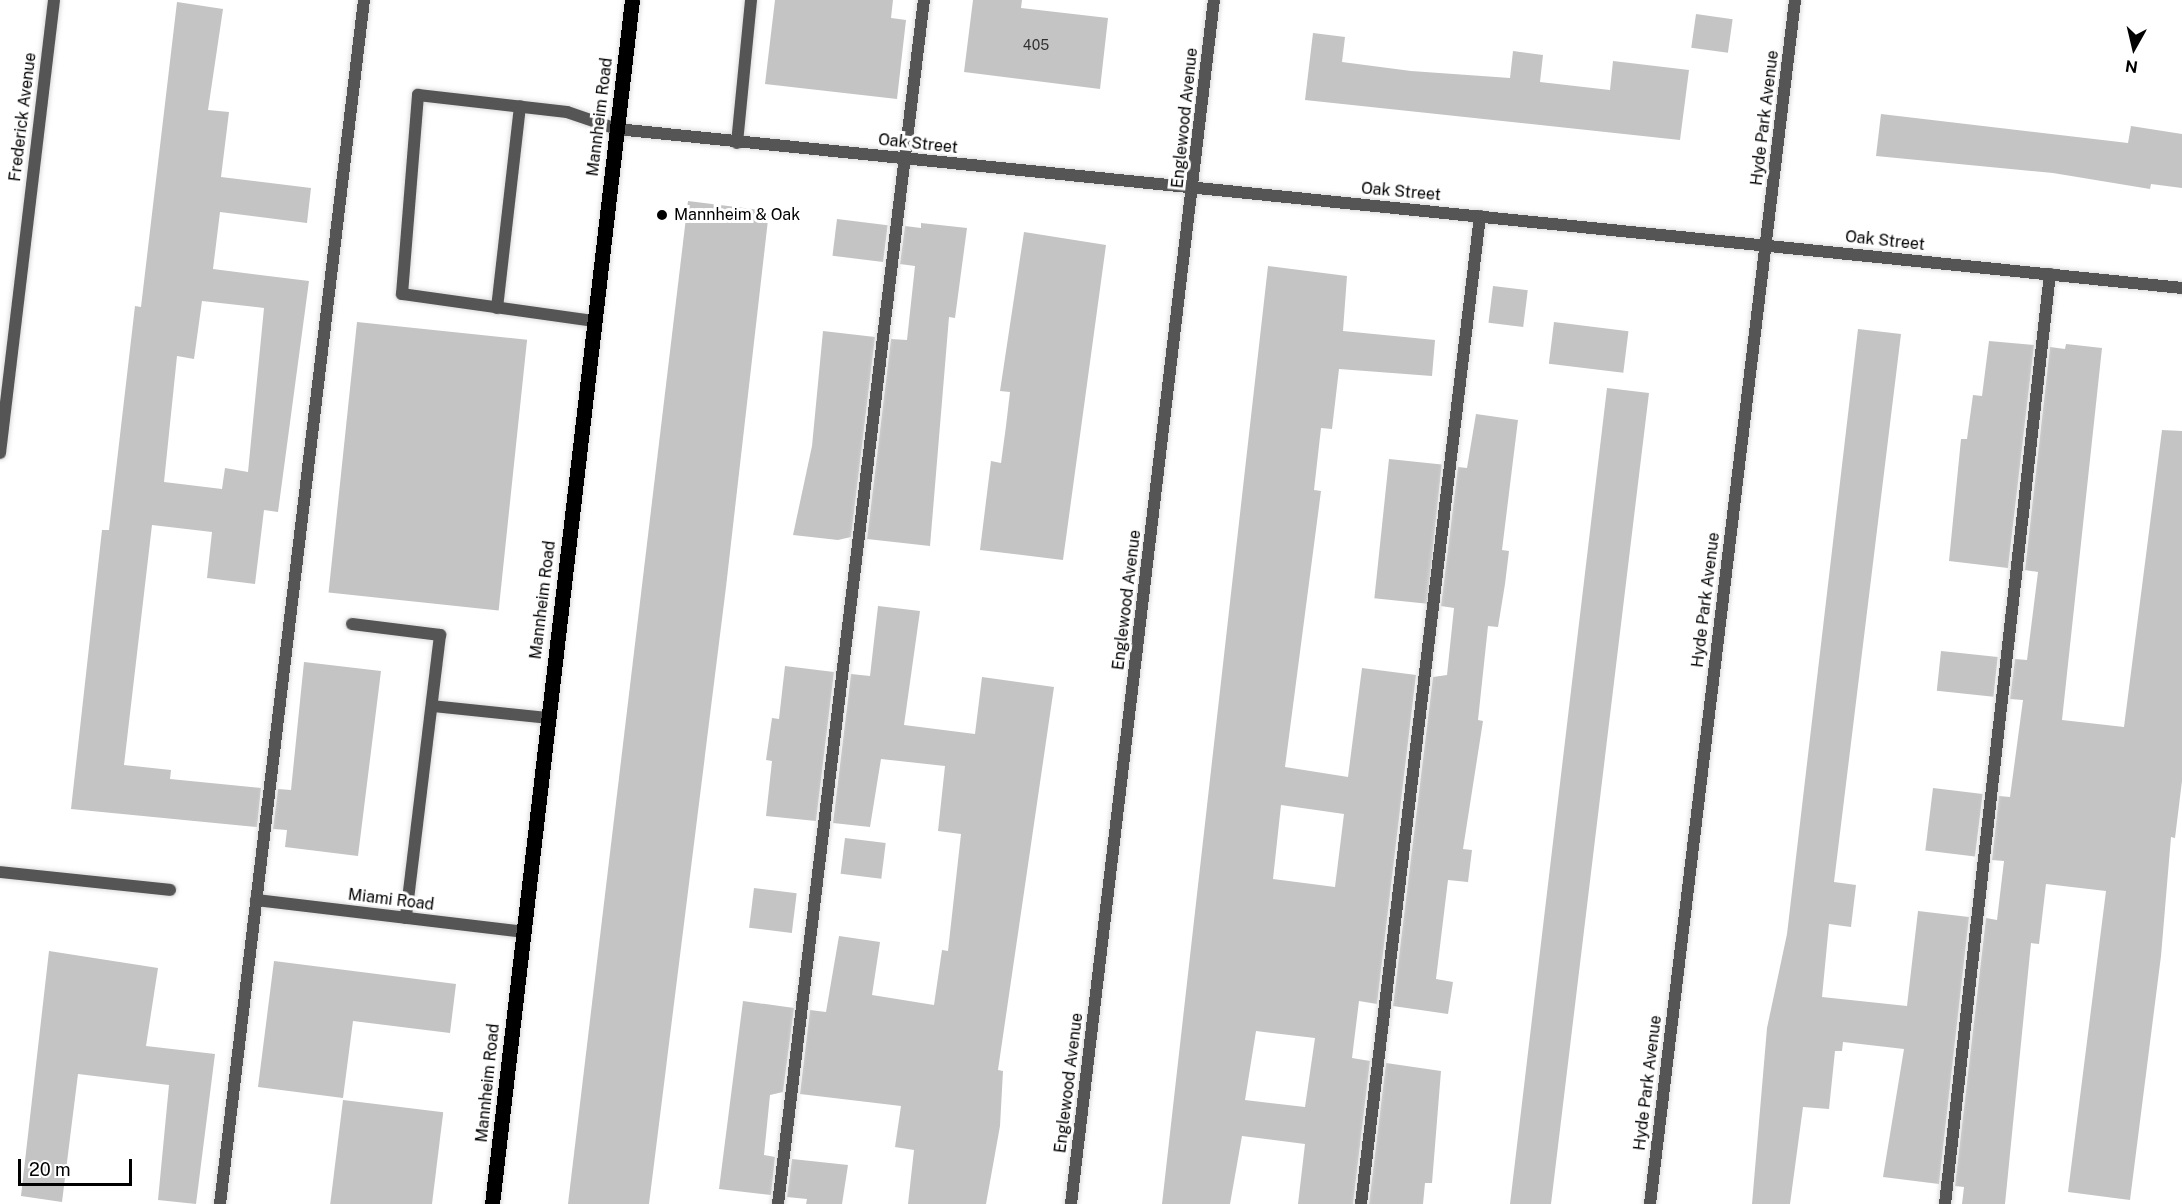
<!DOCTYPE html>
<style>
body{margin:0}
#map{position:relative;width:2182px;height:1204px;overflow:hidden;background:#fff;font-family:"Public Sans",sans-serif}
div>[style]{position:absolute}
.building>*{inset:0;background:#c4c4c4;transform-origin:0 0}
.roads{filter:drop-shadow(0 0 2px #dbdbdb) drop-shadow(0 0 2px #dbdbdb)}
.lane>*{height:12px;margin:-6px;padding:0 6px;transform-origin:6px;border-radius:6px;background:#555}
.street>*{height:12px;margin:-6px;padding:0 6px;transform-origin:6px;border-radius:6px;background:#555}
.primary>*{height:15px;margin:-7.5px;padding:0 7.5px;transform-origin:7.5px;border-radius:7.5px;background:#000}
.dots>*{width:16px;height:16px;translate:-50% -50%;box-sizing:border-box;border:3px solid #fff;border-radius:50%}
span{translate:-50% -50%;white-space:nowrap;text-align:center;line-height:1.15;-webkit-text-stroke:6px #fff;paint-order:stroke}
.number-label{font-size:14px;color:#313131}
.number-label span{-webkit-text-stroke-width:0}
.street-label{font-size:16px;color:#000}
.poi-label{font-size:16px;color:#000}
.left{translate:0 -50%;text-align:left}
.north{position:absolute;left:2104px;top:18px;width:60px;height:60px;-webkit-text-stroke:4px #fff;paint-order:stroke;rotate:188deg;font-size:16px;font-weight:700;line-height:24px;text-align:center;color:#000}
.north::after{content:'';display:block;margin:auto;width:21px;height:27px;background:#000;clip-path:polygon(50% 0,100% 100%,50% 72%,0 100%)}
.scale{position:absolute;left:18px;top:1159px;width:114px;height:27px;box-sizing:border-box;border:3px solid #000;border-top:0;padding-left:8px;font-size:18px;line-height:21px;white-space:nowrap;color:#000;-webkit-text-stroke:4px #fff;paint-order:stroke}
</style>
<div id="map">
<div class="building">
<i style="clip-path:polygon(775px 0,893px 0,891px 18px,906px 20px,897px 99px,765px 84px)"></i>
<i style="clip-path:polygon(973px 0,1022px 0,1021px 8px,1108px 18px,1100px 89px,964px 72px)"></i>
<i style="clip-path:polygon(evenodd,177px 2px,223px 9px,208px 110px,229px 112px,221px 177px,311px 188px,307px 223px,220px 212px,213px 269px,309px 281px,278px 512px,264px 510px,255px 584px,207px 578px,212px 532px,152px 525px,124px 765px,171px 770px,170px 779px,261px 788px,257px 827px,71px 809px,102px 530px,109px 530px,135px 306px,141px 307px,177px 2px,202px 301px,264px 308px,248px 472px,225px 468px,222px 489px,164px 482px,177px 356px,194px 359px,202px 301px)"></i>
<i style="left:1696px;top:14px;width:37px;height:34px;rotate:8deg"></i>
<i style="clip-path:polygon(1313px 33px,1345px 37px,1342px 62px,1411px 71px,1510px 78px,1513px 51px,1543px 55px,1540px 82px,1610px 90px,1613px 61px,1689px 70px,1680px 140px,1305px 100px)"></i>
<i style="clip-path:polygon(1881px 114px,2128px 143px,2131px 126px,2182px 134px,2182px 188px,2151px 184px,2150px 189px,2053px 173px,1876px 156px)"></i>
<i style="clip-path:polygon(688px 201px,769px 211px,726px 587px,649px 1204px,568px 1204px)"></i>
<i style="left:837px;top:219px;width:51px;height:37px;rotate:7deg"></i>
<i style="clip-path:polygon(921px 223px,967px 228px,955px 318px,949px 317px,930px 546px,867px 539px,891px 339px,907px 340px,915px 266px,900px 264px,905px 226px,921px 228px)"></i>
<i style="clip-path:polygon(1024px 232px,1106px 245px,1063px 560px,980px 550px,991px 461px,1001px 463px,1006px 426px,1010px 392px,1000px 391px)"></i>
<i style="clip-path:polygon(evenodd,1268px 266px,1347px 276px,1343px 331px,1435px 340px,1432px 376px,1339px 369px,1332px 429px,1321px 428px,1314px 490px,1321px 491px,1285px 767px,1348px 777px,1362px 668px,1416px 675px,1377px 1004px,1359px 1001px,1352px 1058px,1370px 1061px,1353px 1204px,1298px 1204px,1305px 1144px,1242px 1136px,1230px 1204px,1162px 1204px,1268px 266px,1281px 805px,1344px 814px,1335px 887px,1273px 879px,1281px 805px,1268px 266px,1256px 1031px,1315px 1038px,1305px 1107px,1245px 1100px,1256px 1031px)"></i>
<i style="left:1493px;top:286px;width:35px;height:37px;rotate:7deg"></i>
<i style="left:357px;top:322px;width:171px;height:272px;rotate:6deg"></i>
<i style="left:1554px;top:322px;width:75px;height:42px;rotate:7deg"></i>
<i style="clip-path:polygon(1858px 329px,1901px 334px,1834px 882px,1856px 885px,1851px 927px,1829px 924px,1822px 997px,1907px 1006px,1918px 911px,1969px 917px,1939px 1184px,1883px 1177px,1904px 1049px,1843px 1042px,1842px 1051px,1835px 1051px,1829px 1109px,1803px 1107px,1790px 1204px,1752px 1204px,1767px 1028px,1787px 934px)"></i>
<i style="clip-path:polygon(823px 331px,875px 337px,851px 537px,838px 540px,793px 535px,812px 446px)"></i>
<i style="clip-path:polygon(1989px 341px,2034px 345px,2008px 568px,1949px 561px,1961px 439px,1967px 439px,1973px 395px,1982px 396px)"></i>
<i style="clip-path:polygon(2066px 344px,2102px 348px,2062px 720px,2124px 727px,2162px 430px,2182px 431px,2182px 781px,2175px 838px,2171px 837px,2161px 956px,2130px 1200px,2068px 1192px,2106px 891px,2046px 884px,2039px 944px,2031px 943px,2005px 1204px,1962px 1204px,1964px 1187px,1955px 1186px,1986px 918px,1997px 920px,2004px 861px,1992px 860px,1999px 796px,2010px 797px,2023px 700px,2010px 699px,2015px 659px,2027px 660px,2038px 572px,2025px 570px,2050px 347px,2065px 349px)"></i>
<i style="clip-path:polygon(1607px 388px,1649px 393px,1640px 467px,1551px 1204px,1510px 1204px)"></i>
<i style="clip-path:polygon(1476px 414px,1518px 420px,1502px 550px,1509px 551px,1505px 584px,1498px 627px,1488px 626px,1478px 720px,1483px 721px,1463px 849px,1472px 850px,1468px 882px,1448px 880px,1436px 979px,1453px 982px,1448px 1014px,1393px 1006px,1433px 677px,1447px 675px,1454px 608px,1441px 606px,1458px 467px,1467px 468px)"></i>
<i style="left:1389px;top:459px;width:53px;height:140px;rotate:6deg"></i>
<i style="clip-path:polygon(878px 606px,920px 611px,904px 725px,975px 734px,982px 677px,1054px 687px,998px 1070px,1003px 1071px,1000px 1126px,986px 1204px,908px 1204px,914px 1150px,895px 1147px,901px 1106px,800px 1094px,810px 1010px,826px 1012px,839px 936px,880px 942px,872px 995px,934px 1005px,942px 950px,948px 951px,961px 834px,938px 831px,945px 766px,881px 759px,870px 827px,833px 823px,851px 674px,870px 676px)"></i>
<i style="left:1941px;top:651px;width:57px;height:40px;rotate:6deg"></i>
<i style="clip-path:polygon(304px 662px,381px 671px,358px 856px,285px 847px,287px 830px,273px 829px,278px 789px,291px 790px)"></i>
<i style="clip-path:polygon(785px 666px,834px 672px,816px 821px,766px 816px,772px 761px,766px 760px,772px 718px,779px 719px)"></i>
<i style="left:1933px;top:788px;width:50px;height:63px;rotate:7deg"></i>
<i style="left:845px;top:838px;width:41px;height:36px;rotate:7deg"></i>
<i style="left:754px;top:888px;width:43px;height:40px;rotate:7deg"></i>
<i style="clip-path:polygon(49px 951px,158px 968px,146px 1046px,215px 1054px,196px 1204px,158px 1200px,169px 1085px,78px 1074px,62px 1202px,21px 1196px)"></i>
<i style="clip-path:polygon(274px 961px,456px 984px,450px 1033px,353px 1021px,343px 1098px,258px 1087px)"></i>
<i style="clip-path:polygon(743px 1001px,794px 1008px,783px 1092px,770px 1095px,764px 1155px,775px 1157px,771px 1195px,719px 1189px)"></i>
<i style="clip-path:polygon(1386px 1063px,1441px 1071px,1432px 1183px,1425px 1183px,1423px 1204px,1369px 1204px)"></i>
<i style="left:343px;top:1100px;width:101px;height:105px;rotate:7deg"></i>
<i style="clip-path:polygon(792px 1159px,848px 1165px,842px 1204px,806px 1204px,807px 1199px,787px 1197px)"></i>
</div>
<div class="roads">
<div class="lane">
<i style="left:737px;top:143px;width:144px;rotate:-84.4deg"></i>
<i style="left:497px;top:308px;width:203px;rotate:-83.5deg"></i>
<i style="left:594px;top:321px;width:194px;rotate:-172deg"></i>
<i style="left:402px;top:294px;width:200px;rotate:-85.4deg"></i>
<i style="left:418px;top:95px;width:150px;rotate:6.5deg"></i>
<i style="left:567px;top:112px;width:53px;rotate:18.8deg"></i>
<i style="left:352px;top:624px;width:89px;rotate:7.1deg"></i>
<i style="left:440px;top:635px;width:285px;rotate:96.9deg"></i>
<i style="left:432px;top:706px;width:117px;rotate:5.9deg"></i>
<i style="left:220px;top:1204px;width:1213px;rotate:-83.18deg"></i>
<i style="left:778px;top:1204px;width:1213px;rotate:-83.09deg"></i>
<i style="left:1361px;top:1204px;width:995px;rotate:-83.13deg"></i>
<i style="left:1945px;top:1204px;width:936px;rotate:-83.56deg"></i>
</div>
<div class="street">
<i style="left:617px;top:129px;width:1573px;rotate:5.8deg"></i>
<i style="left:0;top:453px;width:456px;rotate:-83.2deg"></i>
<i style="left:0;top:872px;width:171px;rotate:6deg"></i>
<i style="left:256px;top:900px;width:269px;rotate:6.8deg"></i>
<i style="left:1071px;top:1204px;width:1212px;rotate:-83.23deg"></i>
<i style="left:1650px;top:1204px;width:1213px;rotate:-83.13deg"></i>
</div>
<div class="primary">
<i style="left:492px;top:1204px;width:1212px;rotate:-83.37deg"></i>
</div>
</div>
<div class="dots">
<i style="left:662px;top:215px;background:#000"></i>
</div>
<div class="number-label">
<span style="left:1036px;top:45px">405</span>
</div>
<div class="street-label">
<span style="left:23px;top:117px;rotate:-83deg">Frederick Avenue</span>
<span style="left:600px;top:117px;rotate:-83deg">Mannheim Road</span>
<span style="left:1185px;top:118px;rotate:-84deg">Englewood Avenue</span>
<span style="left:1765px;top:118px;rotate:-83deg">Hyde Park Avenue</span>
<span style="left:918px;top:144px;rotate:6deg">Oak Street</span>
<span style="left:1401px;top:192px;rotate:5deg">Oak Street</span>
<span style="left:1885px;top:241px;rotate:6deg">Oak Street</span>
<span style="left:543px;top:600px;rotate:-83deg">Mannheim Road</span>
<span style="left:1127px;top:600px;rotate:-83deg">Englewood Avenue</span>
<span style="left:1706px;top:600px;rotate:-83deg">Hyde Park Avenue</span>
<span style="left:391px;top:900px;rotate:7deg">Miami Road</span>
<span style="left:488px;top:1083px;rotate:-84deg">Mannheim Road</span>
<span style="left:1069px;top:1083px;rotate:-83deg">Englewood Avenue</span>
<span style="left:1648px;top:1083px;rotate:-83deg">Hyde Park Avenue</span>
</div>
<div class="poi-label">
<span class="left" style="left:674px;top:215px">Mannheim &amp; Oak</span>
</div>
<div class="north">N</div>
<div class="scale">20 m</div>
</div>
